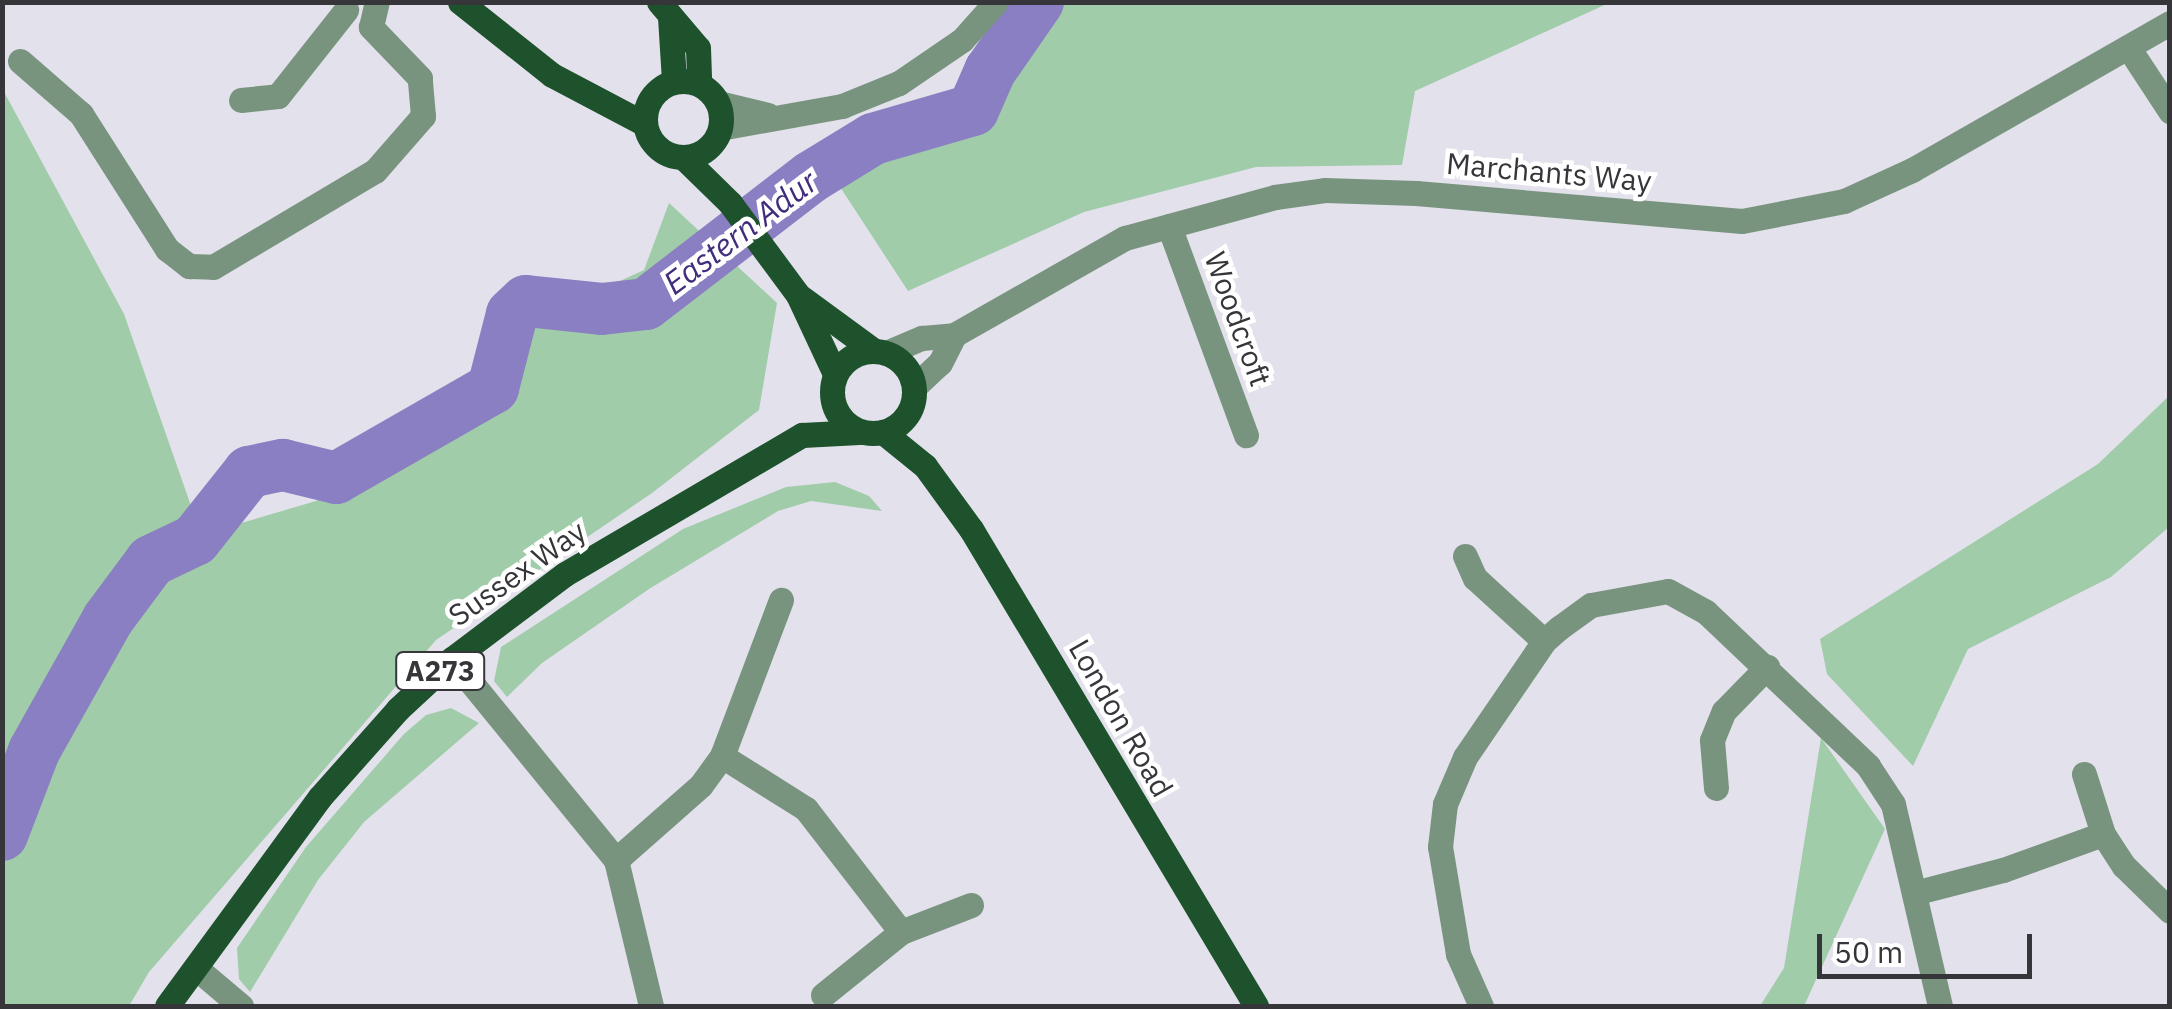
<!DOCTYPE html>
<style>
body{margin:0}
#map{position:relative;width:2172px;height:1009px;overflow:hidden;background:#e2e1ec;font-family:"IBM Plex Sans",sans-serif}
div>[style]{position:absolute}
.green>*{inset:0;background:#a1cca9}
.river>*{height:52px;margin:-26px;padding:0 26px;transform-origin:26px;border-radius:26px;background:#897fc2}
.minor>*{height:25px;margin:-12.5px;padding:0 12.5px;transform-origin:12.5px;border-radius:12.5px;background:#79947e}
.major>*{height:25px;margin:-12.5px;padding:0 12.5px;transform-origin:12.5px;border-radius:12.5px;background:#1e522c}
.major>.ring{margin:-12.5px;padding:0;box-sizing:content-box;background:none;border:25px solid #1e522c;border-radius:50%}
span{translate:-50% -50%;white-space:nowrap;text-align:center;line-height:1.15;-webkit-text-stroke:9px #fff;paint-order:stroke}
.shield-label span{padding:2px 8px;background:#fff;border:2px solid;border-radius:8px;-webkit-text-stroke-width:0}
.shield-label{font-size:28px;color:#36363a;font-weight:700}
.street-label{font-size:30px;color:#36363a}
.water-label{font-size:32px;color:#412d7c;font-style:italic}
.frame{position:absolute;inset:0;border:5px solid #36363a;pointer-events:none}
.scale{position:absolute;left:1817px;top:934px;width:215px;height:45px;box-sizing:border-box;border:5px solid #36363a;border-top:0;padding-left:12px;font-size:30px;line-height:35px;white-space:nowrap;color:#36363a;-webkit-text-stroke:8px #fff;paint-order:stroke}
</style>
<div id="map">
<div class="green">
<i style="clip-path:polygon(1036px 3px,1036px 2px,1609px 3px,1415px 91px,1402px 165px,1256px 167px,1084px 212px,908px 291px,827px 167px,974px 117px,1008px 41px)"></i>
<i style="clip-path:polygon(3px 90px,124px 314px,191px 506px,154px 572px,187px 539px,316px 501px,520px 376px,537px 319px,644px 270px,669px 203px,777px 303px,759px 410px,652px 493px,436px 640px,149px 972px,129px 1006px,3px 1006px,3px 837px,60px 731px,3px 826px)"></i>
<i style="clip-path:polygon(2169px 396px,2169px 527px,2111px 577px,1968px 649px,1913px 766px,1827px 674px,1820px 639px,2098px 464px)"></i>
<i style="clip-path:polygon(835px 482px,869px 496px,882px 511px,811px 501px,778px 511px,649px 589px,542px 663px,507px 697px,494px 681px,501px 647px,683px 529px,786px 487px)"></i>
<i style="clip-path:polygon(451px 708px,479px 723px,364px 822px,318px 880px,250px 992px,239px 979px,237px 948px,306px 847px,404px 734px,426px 715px)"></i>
<i style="clip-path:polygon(1821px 738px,1885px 829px,1804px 1006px,1760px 1006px,1784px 968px)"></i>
</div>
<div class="river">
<i style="left:2px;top:835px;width:90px;rotate:-69.1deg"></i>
<i style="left:34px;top:751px;width:151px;rotate:-60.7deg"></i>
<i style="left:108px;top:619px;width:72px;rotate:-53.4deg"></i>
<i style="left:151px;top:561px;width:49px;rotate:-25.5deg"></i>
<i style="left:195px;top:540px;width:87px;rotate:-51.5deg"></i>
<i style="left:249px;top:472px;width:35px;rotate:-12deg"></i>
<i style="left:283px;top:465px;width:55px;rotate:13.8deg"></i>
<i style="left:336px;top:478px;width:181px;rotate:-29.8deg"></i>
<i style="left:493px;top:388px;width:76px;rotate:-75.6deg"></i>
<i style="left:512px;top:314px;width:19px;rotate:-43deg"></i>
<i style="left:526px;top:301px;width:76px;rotate:6deg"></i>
<i style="left:602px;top:309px;width:44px;rotate:-6.5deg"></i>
<i style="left:646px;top:304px;width:208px;rotate:-37.6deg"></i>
<i style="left:811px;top:177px;width:73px;rotate:-31.5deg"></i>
<i style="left:873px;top:139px;width:104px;rotate:-16.2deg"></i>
<i style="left:973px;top:110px;width:43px;rotate:-66.4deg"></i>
<i style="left:990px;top:71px;width:84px;rotate:-55.2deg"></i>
</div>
<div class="minor">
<i style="left:2128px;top:47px;width:77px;rotate:56.7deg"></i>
<i style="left:20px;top:61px;width:81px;rotate:41deg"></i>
<i style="left:81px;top:114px;width:160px;rotate:57.5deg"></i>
<i style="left:167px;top:249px;width:28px;rotate:38deg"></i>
<i style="left:189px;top:266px;width:24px;rotate:2deg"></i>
<i style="left:213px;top:267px;width:188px;rotate:-30.7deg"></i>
<i style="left:375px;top:171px;width:73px;rotate:-48.9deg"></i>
<i style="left:423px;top:116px;width:38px;rotate:-95deg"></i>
<i style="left:420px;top:78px;width:71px;rotate:-133.9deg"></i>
<i style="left:371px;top:27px;width:26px;rotate:-77deg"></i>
<i style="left:241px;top:100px;width:37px;rotate:-6deg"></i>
<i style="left:278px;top:96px;width:110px;rotate:-51.7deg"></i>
<i style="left:718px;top:103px;width:51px;rotate:13.5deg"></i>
<i style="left:720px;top:128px;width:124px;rotate:-10.2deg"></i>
<i style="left:842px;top:106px;width:61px;rotate:-22deg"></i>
<i style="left:899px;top:83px;width:76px;rotate:-34.3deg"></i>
<i style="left:962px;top:40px;width:51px;rotate:-48.2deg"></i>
<i style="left:1169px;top:226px;width:223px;rotate:69.8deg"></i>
<i style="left:886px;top:353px;width:39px;rotate:-23deg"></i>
<i style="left:922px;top:338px;width:32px;rotate:-5deg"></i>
<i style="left:954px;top:335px;width:197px;rotate:-29.6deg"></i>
<i style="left:1125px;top:238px;width:156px;rotate:-15.3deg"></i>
<i style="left:1275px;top:197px;width:50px;rotate:-8deg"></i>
<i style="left:1325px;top:190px;width:91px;rotate:1.9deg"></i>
<i style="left:1416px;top:193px;width:327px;rotate:4.9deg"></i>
<i style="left:1742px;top:221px;width:104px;rotate:-11.1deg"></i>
<i style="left:1844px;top:201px;width:75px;rotate:-24.5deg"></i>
<i style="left:1912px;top:170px;width:297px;rotate:-29.7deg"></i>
<i style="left:914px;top:387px;width:35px;rotate:-43deg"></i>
<i style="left:940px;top:363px;width:31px;rotate:-63deg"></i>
<i style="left:1465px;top:556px;width:24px;rotate:66deg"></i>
<i style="left:1475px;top:578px;width:93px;rotate:42.4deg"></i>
<i style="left:452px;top:659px;width:259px;rotate:50.8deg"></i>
<i style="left:616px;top:860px;width:150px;rotate:76.5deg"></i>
<i style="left:722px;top:756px;width:99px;rotate:32.2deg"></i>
<i style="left:806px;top:809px;width:155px;rotate:52.3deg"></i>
<i style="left:1716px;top:788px;width:48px;rotate:-94.8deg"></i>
<i style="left:1712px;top:740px;width:31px;rotate:-68deg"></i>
<i style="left:1724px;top:711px;width:62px;rotate:-45.7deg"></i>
<i style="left:2103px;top:834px;width:38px;rotate:57deg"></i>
<i style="left:2124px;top:866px;width:64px;rotate:44.4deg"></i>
<i style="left:616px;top:860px;width:113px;rotate:-41.4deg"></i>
<i style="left:701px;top:785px;width:36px;rotate:-54deg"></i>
<i style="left:722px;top:756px;width:167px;rotate:-69.3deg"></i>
<i style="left:1914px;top:893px;width:92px;rotate:-14.5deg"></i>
<i style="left:2003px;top:870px;width:106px;rotate:-19.8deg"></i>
<i style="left:2103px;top:834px;width:63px;rotate:-107.6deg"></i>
<i style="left:196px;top:968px;width:59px;rotate:40.2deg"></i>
<i style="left:823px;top:995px;width:100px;rotate:-38.9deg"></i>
<i style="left:901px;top:932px;width:75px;rotate:-21.1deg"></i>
<i style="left:1481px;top:1006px;width:57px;rotate:-113.9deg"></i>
<i style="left:1458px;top:954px;width:109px;rotate:-99.5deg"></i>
<i style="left:1440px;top:847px;width:43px;rotate:-83.4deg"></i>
<i style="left:1445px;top:804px;width:51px;rotate:-66.9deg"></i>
<i style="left:1465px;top:757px;width:140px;rotate:-55.7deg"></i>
<i style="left:1544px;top:641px;width:20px;rotate:-41deg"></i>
<i style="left:1559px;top:628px;width:39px;rotate:-36deg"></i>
<i style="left:1591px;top:605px;width:78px;rotate:-10.3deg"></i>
<i style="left:1668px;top:591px;width:43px;rotate:28.9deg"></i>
<i style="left:1706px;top:612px;width:224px;rotate:43.5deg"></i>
<i style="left:1868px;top:766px;width:45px;rotate:56.7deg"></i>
<i style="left:1893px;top:804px;width:207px;rotate:76.9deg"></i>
</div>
<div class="major">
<i style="left:460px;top:2px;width:117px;rotate:38.4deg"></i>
<i style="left:552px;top:75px;width:105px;rotate:27.8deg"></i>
<i style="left:659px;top:2px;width:60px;rotate:49.7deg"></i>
<i style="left:698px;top:48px;width:36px;rotate:88deg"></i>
<i style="left:670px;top:17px;width:64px;rotate:86.4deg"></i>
<i class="ring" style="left:645px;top:81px;width:51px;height:51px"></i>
<i style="left:683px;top:157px;width:66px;rotate:44.4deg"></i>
<i style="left:730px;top:203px;width:114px;rotate:53.5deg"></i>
<i style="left:798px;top:295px;width:87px;rotate:64.9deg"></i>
<i style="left:802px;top:298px;width:88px;rotate:36.2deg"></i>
<i class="ring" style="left:832px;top:351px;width:57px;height:57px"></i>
<i style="left:883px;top:432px;width:54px;rotate:39deg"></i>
<i style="left:925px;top:466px;width:78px;rotate:53.9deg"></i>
<i style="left:971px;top:529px;width:556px;rotate:59.14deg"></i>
<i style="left:167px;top:1006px;width:259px;rotate:-53.8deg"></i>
<i style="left:320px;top:797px;width:118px;rotate:-48.4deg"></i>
<i style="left:398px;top:709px;width:74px;rotate:-42.8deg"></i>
<i style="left:452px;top:659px;width:141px;rotate:-37deg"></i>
<i style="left:565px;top:574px;width:275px;rotate:-30.4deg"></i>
<i style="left:802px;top:435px;width:57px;rotate:-3deg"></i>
</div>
<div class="shield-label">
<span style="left:440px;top:671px">A273</span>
</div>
<div class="street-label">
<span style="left:1549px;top:172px;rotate:5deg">Marchants Way</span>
<span style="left:1238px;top:319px;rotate:70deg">Woodcroft</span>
<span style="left:517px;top:573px;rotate:-35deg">Sussex Way</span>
<span style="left:1121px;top:718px;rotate:60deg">London Road</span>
</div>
<div class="water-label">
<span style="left:740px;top:232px;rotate:-37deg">Eastern Adur</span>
</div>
<div class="frame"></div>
<div class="scale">50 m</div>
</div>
